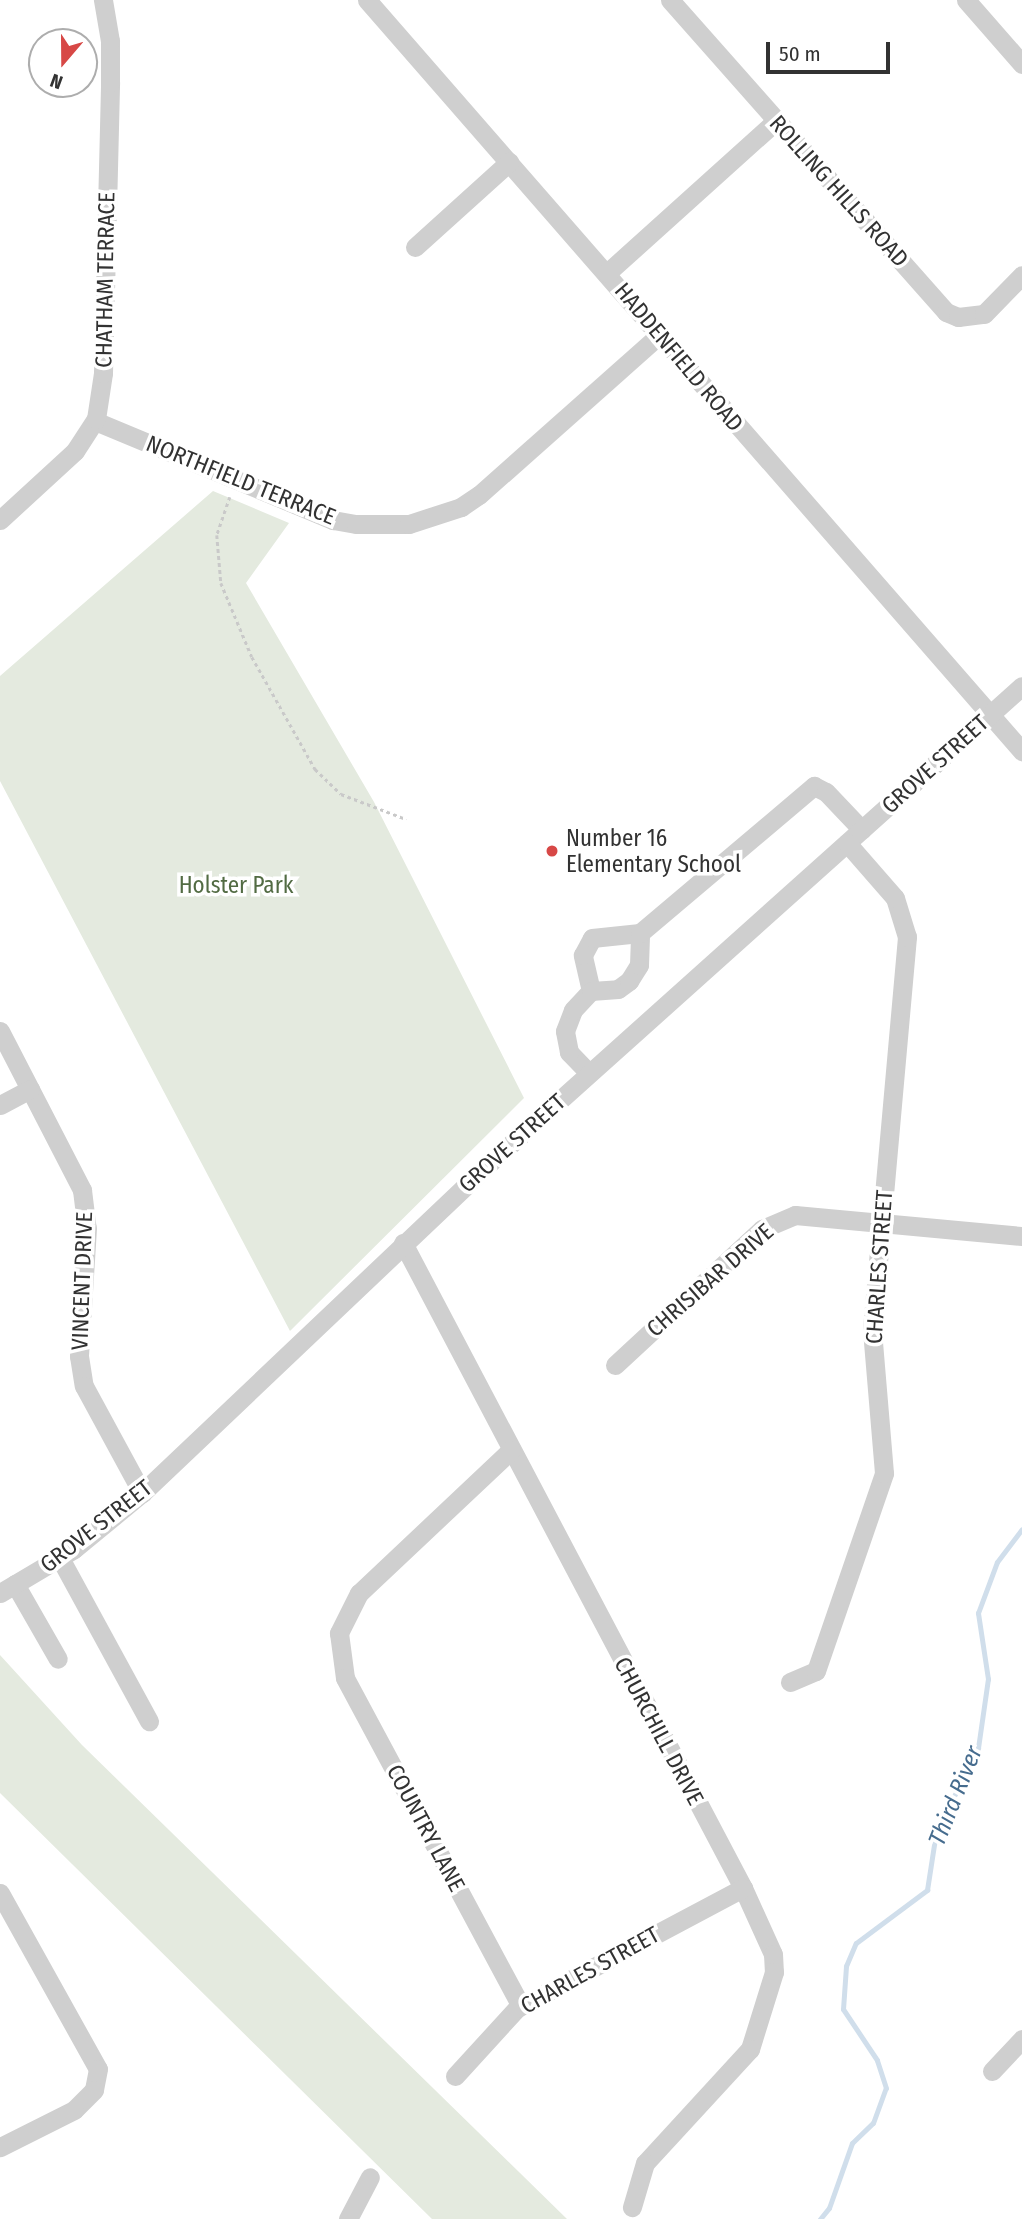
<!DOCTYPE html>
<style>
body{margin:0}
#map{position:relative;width:1022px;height:2219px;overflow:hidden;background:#fff;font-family:"Fira Sans Condensed",sans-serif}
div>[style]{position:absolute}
.green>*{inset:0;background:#e4eadf}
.stream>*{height:5px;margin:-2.5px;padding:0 2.5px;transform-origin:2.5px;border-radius:2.5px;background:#d0deeb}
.path>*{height:2.5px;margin-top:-1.25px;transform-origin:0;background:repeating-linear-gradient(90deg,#c9c9c9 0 3.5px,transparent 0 7px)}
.minor>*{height:19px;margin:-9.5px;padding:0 9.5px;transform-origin:9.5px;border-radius:9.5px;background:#cfcfcf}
.dots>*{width:19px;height:19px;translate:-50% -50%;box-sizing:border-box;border:4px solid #fff;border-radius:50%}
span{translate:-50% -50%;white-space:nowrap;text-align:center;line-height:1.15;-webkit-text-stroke:7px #fff;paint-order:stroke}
.street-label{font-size:23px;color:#323232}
.poi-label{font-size:23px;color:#323232}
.left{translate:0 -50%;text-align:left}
.park-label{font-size:23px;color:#526b43}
.water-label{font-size:24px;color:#466c8e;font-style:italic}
.north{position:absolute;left:28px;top:28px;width:70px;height:70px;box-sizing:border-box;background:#fff;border:2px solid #adadad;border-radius:50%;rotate:200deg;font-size:19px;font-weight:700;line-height:28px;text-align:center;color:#323232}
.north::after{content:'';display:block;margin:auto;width:24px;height:32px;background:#d74846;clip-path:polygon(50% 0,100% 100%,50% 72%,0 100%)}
.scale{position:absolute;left:766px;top:42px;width:124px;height:32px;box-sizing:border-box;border:4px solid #323232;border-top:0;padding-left:9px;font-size:21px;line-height:24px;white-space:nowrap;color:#323232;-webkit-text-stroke:5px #fff;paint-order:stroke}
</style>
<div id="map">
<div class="green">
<i style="clip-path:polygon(213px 491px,289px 523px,246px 583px,374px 802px,524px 1098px,290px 1331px,0 781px,0 676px)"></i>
<i style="clip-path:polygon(0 1655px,82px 1745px,567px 2219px,432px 2219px,0 1793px)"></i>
</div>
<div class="stream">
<i style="left:820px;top:2219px;width:14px;rotate:-51deg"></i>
<i style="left:829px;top:2208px;width:69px;rotate:-70.5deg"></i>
<i style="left:852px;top:2143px;width:29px;rotate:-44deg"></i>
<i style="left:873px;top:2123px;width:37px;rotate:-70deg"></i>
<i style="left:886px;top:2088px;width:29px;rotate:-108deg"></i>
<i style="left:877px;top:2060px;width:61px;rotate:-123.7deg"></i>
<i style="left:843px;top:2009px;width:43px;rotate:-86deg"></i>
<i style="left:846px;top:1966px;width:25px;rotate:-67deg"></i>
<i style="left:856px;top:1943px;width:89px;rotate:-36.7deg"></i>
<i style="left:927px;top:1890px;width:59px;rotate:-81.2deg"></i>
<i style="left:936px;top:1832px;width:94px;rotate:-63.4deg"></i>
<i style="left:978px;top:1748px;width:70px;rotate:-81.8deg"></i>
<i style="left:988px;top:1679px;width:67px;rotate:-98.6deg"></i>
<i style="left:978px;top:1613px;width:54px;rotate:-69.6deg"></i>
<i style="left:997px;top:1562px;width:41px;rotate:-52.9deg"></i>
</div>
<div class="path">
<i style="left:230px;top:497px;width:40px;rotate:108.9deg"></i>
<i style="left:217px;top:535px;width:48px;rotate:85.2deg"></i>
<i style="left:221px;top:583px;width:80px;rotate:67.3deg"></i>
<i style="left:252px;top:657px;width:129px;rotate:60.6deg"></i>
<i style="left:315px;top:769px;width:36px;rotate:44deg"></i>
<i style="left:341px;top:794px;width:70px;rotate:21deg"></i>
</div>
<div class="minor">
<i style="left:367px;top:0;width:997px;rotate:48.91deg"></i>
<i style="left:670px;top:0;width:417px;rotate:48.5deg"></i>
<i style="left:946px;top:312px;width:13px;rotate:23deg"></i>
<i style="left:958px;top:317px;width:26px;rotate:-7deg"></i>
<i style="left:984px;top:314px;width:54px;rotate:-45.7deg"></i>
<i style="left:966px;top:0;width:85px;rotate:48.8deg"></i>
<i style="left:415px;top:247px;width:127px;rotate:-42.1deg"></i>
<i style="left:607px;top:273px;width:227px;rotate:-42deg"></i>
<i style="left:95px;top:421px;width:258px;rotate:22.6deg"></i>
<i style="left:333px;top:520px;width:23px;rotate:10deg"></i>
<i style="left:356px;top:524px;width:53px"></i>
<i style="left:409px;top:524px;width:55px;rotate:-18.1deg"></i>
<i style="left:461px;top:507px;width:22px;rotate:-34deg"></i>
<i style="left:479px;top:495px;width:241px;rotate:-41.6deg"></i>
<i style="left:0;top:520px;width:102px;rotate:-42.6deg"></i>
<i style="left:75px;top:451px;width:38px;rotate:-57deg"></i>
<i style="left:96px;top:419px;width:47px;rotate:-81.3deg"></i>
<i style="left:103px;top:373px;width:291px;rotate:-88.6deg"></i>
<i style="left:110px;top:82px;width:41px;rotate:-90deg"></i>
<i style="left:110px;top:41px;width:42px;rotate:-99.7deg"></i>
<i style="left:591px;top:991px;width:37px;rotate:-103deg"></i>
<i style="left:583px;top:955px;width:19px;rotate:-62deg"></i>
<i style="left:592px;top:938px;width:48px;rotate:-5.9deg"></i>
<i style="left:0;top:1031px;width:179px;rotate:62.7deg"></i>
<i style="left:82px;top:1190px;width:38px;rotate:83deg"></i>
<i style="left:87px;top:1228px;width:128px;rotate:93.6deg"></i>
<i style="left:79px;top:1356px;width:30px;rotate:81deg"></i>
<i style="left:84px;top:1386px;width:122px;rotate:61.5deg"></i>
<i style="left:589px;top:1073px;width:29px;rotate:-134deg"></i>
<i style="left:569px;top:1052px;width:21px;rotate:-101deg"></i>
<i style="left:565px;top:1031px;width:22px;rotate:-69deg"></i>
<i style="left:573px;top:1010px;width:26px;rotate:-47deg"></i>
<i style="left:591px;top:991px;width:27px;rotate:-4deg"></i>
<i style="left:618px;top:989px;width:14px;rotate:-36deg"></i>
<i style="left:629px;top:981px;width:19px;rotate:-58deg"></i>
<i style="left:639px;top:965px;width:32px;rotate:-88deg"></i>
<i style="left:640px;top:933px;width:228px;rotate:-40.2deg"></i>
<i style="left:814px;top:786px;width:13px;rotate:27deg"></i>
<i style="left:826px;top:792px;width:52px;rotate:46.5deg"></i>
<i style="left:0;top:1105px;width:34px;rotate:-28deg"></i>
<i style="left:403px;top:1243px;width:729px;rotate:62.2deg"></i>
<i style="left:743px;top:1888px;width:72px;rotate:65.6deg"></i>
<i style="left:773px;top:1954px;width:18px;rotate:87deg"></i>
<i style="left:774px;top:1972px;width:81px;rotate:107.3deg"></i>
<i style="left:750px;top:2049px;width:155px;rotate:132.6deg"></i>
<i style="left:645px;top:2163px;width:46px;rotate:106.5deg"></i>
<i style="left:615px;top:1365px;width:200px;rotate:-42.8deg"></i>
<i style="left:762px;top:1229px;width:36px;rotate:-23deg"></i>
<i style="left:795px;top:1215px;width:228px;rotate:5.3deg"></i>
<i style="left:511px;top:1450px;width:209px;rotate:136.7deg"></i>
<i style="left:359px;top:1593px;width:45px;rotate:116.6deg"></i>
<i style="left:339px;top:1633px;width:45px;rotate:82.4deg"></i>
<i style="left:345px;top:1678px;width:372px;rotate:61.8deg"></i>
<i style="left:60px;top:1558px;width:186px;rotate:61.4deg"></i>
<i style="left:15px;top:1584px;width:86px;rotate:60.2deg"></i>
<i style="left:0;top:1593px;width:86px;rotate:-30.7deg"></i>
<i style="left:74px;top:1549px;width:88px;rotate:-39.5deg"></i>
<i style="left:142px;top:1493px;width:472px;rotate:-43.5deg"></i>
<i style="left:484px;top:1168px;width:722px;rotate:-41.86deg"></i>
<i style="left:790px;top:1682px;width:28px;rotate:-23deg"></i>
<i style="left:816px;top:1671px;width:209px;rotate:-71deg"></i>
<i style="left:884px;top:1473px;width:144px;rotate:-94.8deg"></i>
<i style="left:872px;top:1329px;width:394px;rotate:-84.9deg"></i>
<i style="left:907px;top:937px;width:41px;rotate:-107.1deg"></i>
<i style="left:895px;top:898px;width:73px;rotate:-131.1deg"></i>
<i style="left:0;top:1893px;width:201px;rotate:60.9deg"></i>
<i style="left:98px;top:2069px;width:21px;rotate:101deg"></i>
<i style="left:94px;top:2090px;width:28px;rotate:135deg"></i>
<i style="left:74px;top:2110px;width:83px;rotate:153.4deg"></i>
<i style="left:992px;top:2071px;width:44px;rotate:-46.8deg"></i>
<i style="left:455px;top:2076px;width:92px;rotate:-47.6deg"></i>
<i style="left:517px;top:2008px;width:256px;rotate:-28deg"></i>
<i style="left:348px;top:2219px;width:47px;rotate:-62.4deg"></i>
</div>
<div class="dots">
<i style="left:552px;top:851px;background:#d74846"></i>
</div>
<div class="street-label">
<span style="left:839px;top:191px;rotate:48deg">ROLLING HILLS ROAD</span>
<span style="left:105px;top:280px;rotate:-89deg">CHATHAM TERRACE</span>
<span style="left:679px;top:357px;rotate:50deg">HADDENFIELD ROAD</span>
<span style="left:241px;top:480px;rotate:22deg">NORTHFIELD TERRACE</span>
<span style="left:935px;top:764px;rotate:-42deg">GROVE STREET</span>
<span style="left:512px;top:1143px;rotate:-42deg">GROVE STREET</span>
<span style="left:879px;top:1267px;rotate:-86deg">CHARLES STREET</span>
<span style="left:710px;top:1280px;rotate:-41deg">CHRISIBAR DRIVE</span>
<span style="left:82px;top:1281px;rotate:-88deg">VINCENT DRIVE</span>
<span style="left:96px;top:1526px;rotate:-38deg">GROVE STREET</span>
<span style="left:659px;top:1731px;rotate:62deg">CHURCHILL DRIVE</span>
<span style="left:426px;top:1828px;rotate:62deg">COUNTRY LANE</span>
<span style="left:590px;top:1970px;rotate:-29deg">CHARLES STREET</span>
</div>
<div class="poi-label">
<span class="left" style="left:566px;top:851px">Number 16<br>Elementary School</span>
</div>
<div class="park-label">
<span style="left:236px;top:885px">Holster Park</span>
</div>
<div class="water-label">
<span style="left:956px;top:1796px;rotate:-68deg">Third River</span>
</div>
<div class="north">N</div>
<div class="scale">50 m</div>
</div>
